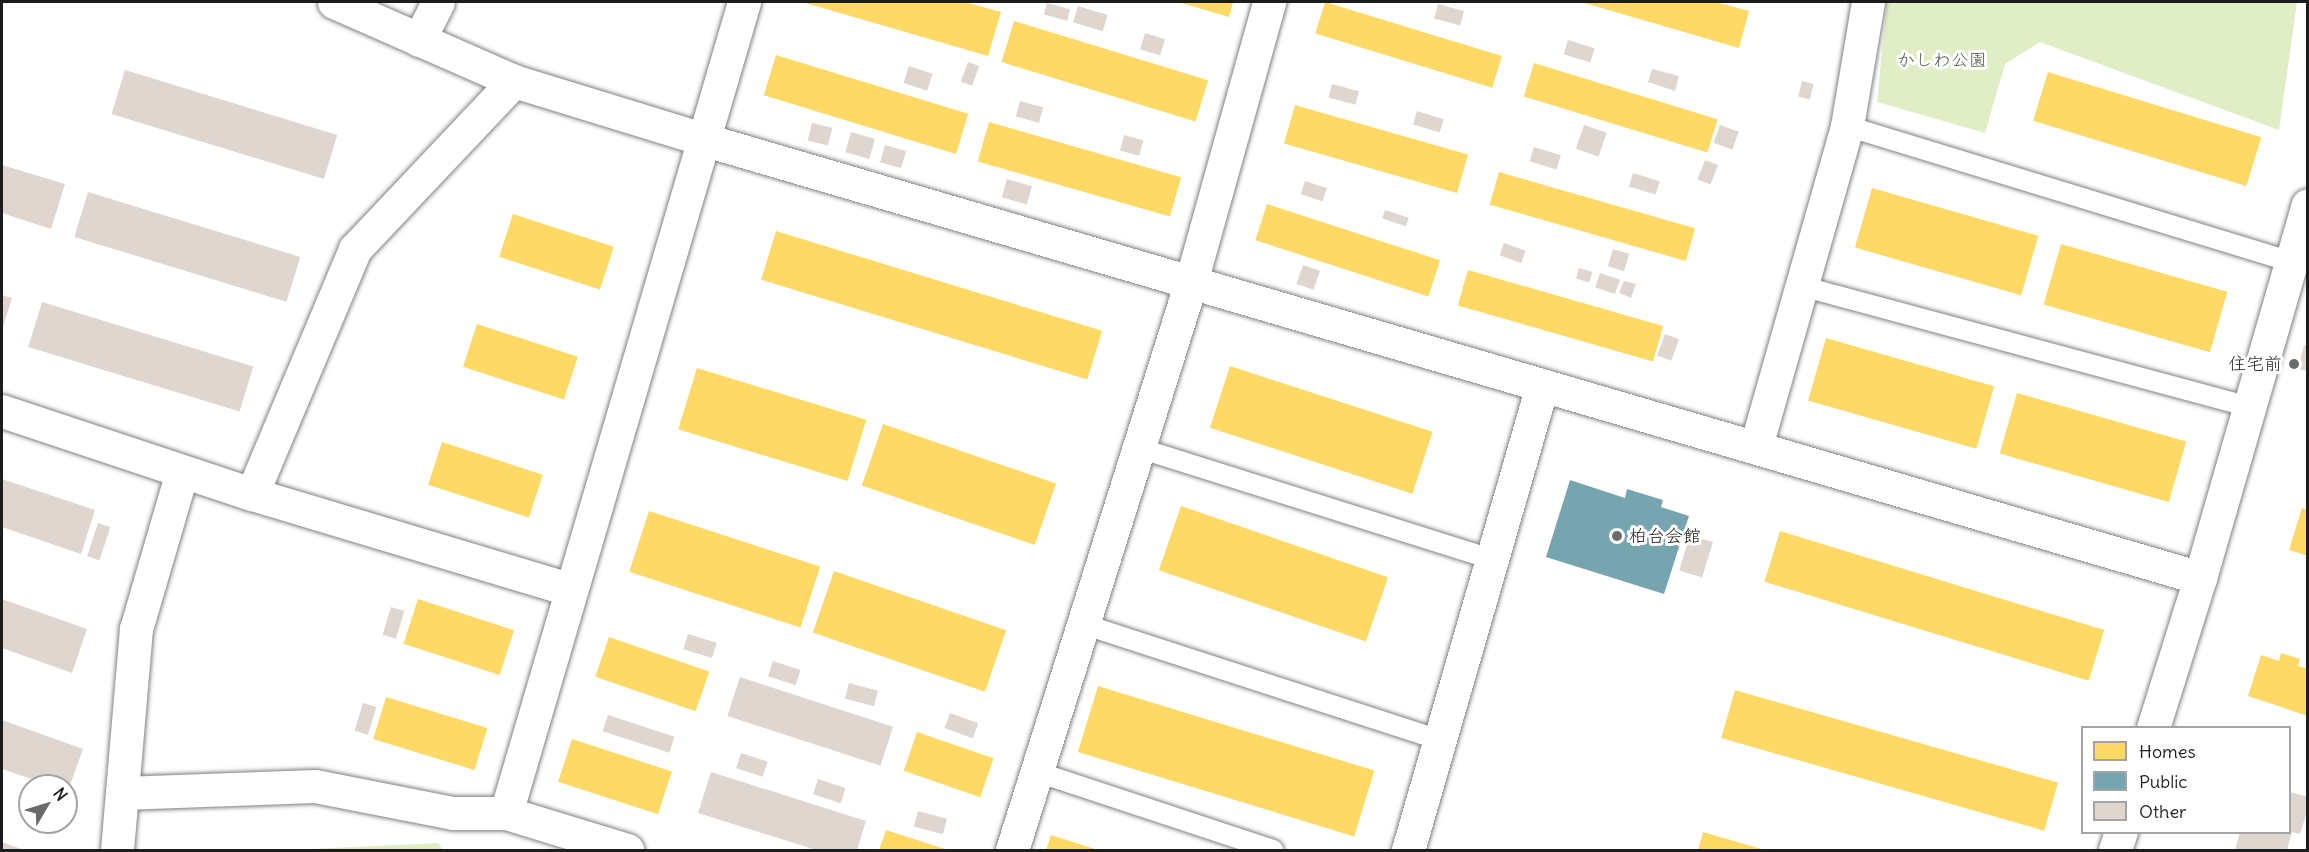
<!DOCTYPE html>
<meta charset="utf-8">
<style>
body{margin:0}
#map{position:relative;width:2309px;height:852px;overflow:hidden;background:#fff;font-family:Delius,"Klee One",sans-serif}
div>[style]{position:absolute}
.green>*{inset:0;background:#e0edc5}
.homes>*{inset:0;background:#ffd966;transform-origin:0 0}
.public>*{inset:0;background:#76a5af}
.building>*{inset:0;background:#dfd7cf;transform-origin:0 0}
.roads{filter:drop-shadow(0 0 2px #828282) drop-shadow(0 0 2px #828282)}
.lane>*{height:20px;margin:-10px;padding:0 10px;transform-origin:10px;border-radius:10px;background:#fff}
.street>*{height:33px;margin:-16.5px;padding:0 16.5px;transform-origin:16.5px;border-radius:16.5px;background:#fff}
.secondary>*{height:33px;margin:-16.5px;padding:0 16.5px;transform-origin:16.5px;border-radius:16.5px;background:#fff}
.dots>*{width:16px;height:16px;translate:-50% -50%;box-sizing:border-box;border:3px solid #fff;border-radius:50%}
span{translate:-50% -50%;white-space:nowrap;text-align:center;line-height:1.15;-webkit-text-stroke:6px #fff;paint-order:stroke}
.park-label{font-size:18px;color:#586046}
.poi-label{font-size:18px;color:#1c1c1c}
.right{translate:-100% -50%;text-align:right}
.left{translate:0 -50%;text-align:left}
.frame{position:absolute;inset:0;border:3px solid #1c1c1c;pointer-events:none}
.legend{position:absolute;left:2081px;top:726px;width:210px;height:108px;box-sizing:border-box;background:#fff;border:2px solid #a4a4a4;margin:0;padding:8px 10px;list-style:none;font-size:18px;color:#1c1c1c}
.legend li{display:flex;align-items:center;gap:12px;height:30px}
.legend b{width:30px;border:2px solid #a4a4a4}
.north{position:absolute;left:18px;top:774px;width:60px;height:60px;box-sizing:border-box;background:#fff;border:2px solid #a4a4a4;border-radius:50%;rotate:52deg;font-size:16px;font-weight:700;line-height:24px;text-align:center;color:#1c1c1c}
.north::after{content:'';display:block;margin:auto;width:21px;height:27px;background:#6b6b6b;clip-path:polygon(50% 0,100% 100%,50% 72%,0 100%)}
</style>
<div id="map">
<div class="green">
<i style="clip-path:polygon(1887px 2px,2297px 2px,2279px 130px,2040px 42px,2005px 64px,1985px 133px,1877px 102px)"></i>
<i style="clip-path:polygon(438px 843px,443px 850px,290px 850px)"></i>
</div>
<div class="homes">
<i style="clip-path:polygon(802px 2px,965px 2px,1001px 12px,988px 56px)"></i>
<i style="clip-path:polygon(1178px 2px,1233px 2px,1229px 17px)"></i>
<i style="left:1325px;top:2px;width:185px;height:33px;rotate:17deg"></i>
<i style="clip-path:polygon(1581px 2px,1716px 2px,1749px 11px,1739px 48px)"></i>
<i style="left:1014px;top:21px;width:203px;height:43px;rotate:17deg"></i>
<i style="left:776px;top:55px;width:201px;height:42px;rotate:17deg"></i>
<i style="left:1534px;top:63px;width:192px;height:35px;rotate:17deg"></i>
<i style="left:2048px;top:72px;width:223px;height:51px;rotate:17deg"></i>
<i style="left:1295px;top:105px;width:180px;height:40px;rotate:16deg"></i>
<i style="left:989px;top:122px;width:200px;height:41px;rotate:16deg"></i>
<i style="left:1499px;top:172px;width:204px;height:34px;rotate:16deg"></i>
<i style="left:1872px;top:188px;width:173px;height:62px;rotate:16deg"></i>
<i style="left:1267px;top:204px;width:182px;height:38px;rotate:18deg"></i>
<i style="left:513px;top:214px;width:106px;height:45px;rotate:18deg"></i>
<i style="left:776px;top:231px;width:341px;height:51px;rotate:17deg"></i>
<i style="left:2061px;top:244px;width:173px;height:63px;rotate:16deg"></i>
<i style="left:1468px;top:270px;width:203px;height:37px;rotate:16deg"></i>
<i style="left:477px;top:324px;width:106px;height:45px;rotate:18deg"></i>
<i style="left:1826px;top:338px;width:175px;height:65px;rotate:16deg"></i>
<i style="left:1230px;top:366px;width:213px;height:65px;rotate:18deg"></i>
<i style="left:697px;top:368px;width:177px;height:64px;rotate:17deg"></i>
<i style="left:2017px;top:393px;width:176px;height:63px;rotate:16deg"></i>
<i style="left:883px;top:424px;width:183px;height:65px;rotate:19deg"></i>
<i style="left:442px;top:442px;width:106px;height:45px;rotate:18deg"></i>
<i style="left:1181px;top:506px;width:219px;height:68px;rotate:19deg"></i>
<i style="clip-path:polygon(2302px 508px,2308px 510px,2308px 556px,2289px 550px)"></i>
<i style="left:649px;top:511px;width:180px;height:64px;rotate:18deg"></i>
<i style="left:1780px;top:531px;width:339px;height:53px;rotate:17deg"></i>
<i style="left:834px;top:571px;width:182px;height:65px;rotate:19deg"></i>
<i style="left:418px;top:599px;width:101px;height:47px;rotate:18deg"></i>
<i style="left:609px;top:637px;width:106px;height:42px;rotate:19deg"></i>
<i style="clip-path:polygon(2281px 653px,2300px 659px,2298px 666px,2308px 669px,2308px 716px,2248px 696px,2261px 655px,2279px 661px)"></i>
<i style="left:1098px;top:686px;width:289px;height:69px;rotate:17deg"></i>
<i style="left:1735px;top:690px;width:336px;height:50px;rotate:16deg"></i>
<i style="left:386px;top:697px;width:106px;height:44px;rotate:17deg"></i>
<i style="left:917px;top:732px;width:81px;height:41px;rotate:19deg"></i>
<i style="left:572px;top:739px;width:105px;height:45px;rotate:18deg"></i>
<i style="clip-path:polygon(886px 830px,948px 850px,879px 850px)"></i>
<i style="clip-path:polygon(1703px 832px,1765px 850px,1698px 850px)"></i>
<i style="clip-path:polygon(1051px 835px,1098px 850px,1046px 850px)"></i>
</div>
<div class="public">
<i style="clip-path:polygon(1570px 480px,1625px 498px,1627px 489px,1663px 500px,1661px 507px,1689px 516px,1664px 594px,1546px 557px)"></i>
</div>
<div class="building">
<i style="left:1047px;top:3px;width:24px;height:12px;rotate:15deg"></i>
<i style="left:1438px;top:4px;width:27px;height:15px;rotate:15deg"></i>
<i style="left:1078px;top:6px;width:31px;height:17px;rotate:17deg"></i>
<i style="left:1145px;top:33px;width:21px;height:17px;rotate:17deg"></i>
<i style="left:1568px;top:40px;width:28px;height:15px;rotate:17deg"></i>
<i style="left:968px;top:62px;width:12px;height:21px;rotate:20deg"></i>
<i style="left:909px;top:66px;width:25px;height:18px;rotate:18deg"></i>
<i style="clip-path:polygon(1652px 69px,1679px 76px,1675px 91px,1648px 82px)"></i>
<i style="left:125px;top:70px;width:222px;height:46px;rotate:17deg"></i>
<i style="left:1802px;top:81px;width:12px;height:16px;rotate:14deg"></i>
<i style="left:1332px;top:84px;width:28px;height:14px;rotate:15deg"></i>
<i style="left:1020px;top:101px;width:24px;height:16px;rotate:15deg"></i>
<i style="left:1417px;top:111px;width:28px;height:14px;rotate:17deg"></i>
<i style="left:812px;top:123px;width:21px;height:18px;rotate:14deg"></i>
<i style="left:1584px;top:125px;width:24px;height:25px;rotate:19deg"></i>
<i style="left:1720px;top:125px;width:20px;height:19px;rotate:20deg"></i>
<i style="left:851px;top:132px;width:25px;height:21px;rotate:16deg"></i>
<i style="left:1124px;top:135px;width:20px;height:16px;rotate:15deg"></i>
<i style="left:885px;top:145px;width:22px;height:18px;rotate:16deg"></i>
<i style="left:1534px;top:147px;width:28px;height:15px;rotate:17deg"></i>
<i style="left:1705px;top:160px;width:14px;height:21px;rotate:21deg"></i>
<i style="clip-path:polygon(2px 165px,65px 184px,51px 229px,2px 213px)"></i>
<i style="left:1633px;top:173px;width:28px;height:14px;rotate:17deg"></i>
<i style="left:1007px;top:179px;width:26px;height:19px;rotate:16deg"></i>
<i style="left:1305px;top:181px;width:23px;height:14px;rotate:18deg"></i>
<i style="left:88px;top:192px;width:222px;height:47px;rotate:17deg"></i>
<i style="left:1385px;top:210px;width:25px;height:9px;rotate:18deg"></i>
<i style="left:1504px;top:243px;width:23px;height:13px;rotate:20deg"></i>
<i style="left:1613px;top:249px;width:17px;height:18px;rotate:17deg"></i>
<i style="left:1303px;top:265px;width:18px;height:20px;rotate:19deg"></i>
<i style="left:1579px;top:268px;width:14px;height:11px;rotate:17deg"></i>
<i style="left:1600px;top:273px;width:21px;height:15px;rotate:19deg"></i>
<i style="clip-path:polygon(1624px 281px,1636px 284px,1631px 298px,1619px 293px)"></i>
<i style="clip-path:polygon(2px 295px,12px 298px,2px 330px)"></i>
<i style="left:42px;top:302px;width:221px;height:47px;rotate:17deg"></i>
<i style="left:1665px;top:334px;width:15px;height:23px;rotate:20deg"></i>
<i style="clip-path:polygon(2304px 345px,2308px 346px,2308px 371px,2298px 369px)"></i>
<i style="clip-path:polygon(2px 479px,95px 510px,81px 554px,2px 527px)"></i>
<i style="left:98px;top:523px;width:13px;height:35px;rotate:18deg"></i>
<i style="left:1690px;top:535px;width:24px;height:37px;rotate:17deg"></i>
<i style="clip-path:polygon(2px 599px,87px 629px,72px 673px,2px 648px)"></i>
<i style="left:391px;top:607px;width:14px;height:29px;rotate:17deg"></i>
<i style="left:688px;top:634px;width:30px;height:16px;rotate:17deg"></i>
<i style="left:773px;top:661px;width:29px;height:16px;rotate:18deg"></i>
<i style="left:740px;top:677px;width:161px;height:41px;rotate:18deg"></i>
<i style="left:849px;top:683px;width:30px;height:16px;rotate:15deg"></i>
<i style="left:363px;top:703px;width:14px;height:29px;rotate:17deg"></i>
<i style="left:950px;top:713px;width:30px;height:16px;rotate:20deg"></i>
<i style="left:608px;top:715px;width:70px;height:17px;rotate:18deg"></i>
<i style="clip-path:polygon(2px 720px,83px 749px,68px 791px,66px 786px,52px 786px,2px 769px)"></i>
<i style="left:741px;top:753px;width:28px;height:16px;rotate:18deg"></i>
<i style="clip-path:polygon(711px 772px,866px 821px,857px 850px,816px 850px,698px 813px)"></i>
<i style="left:818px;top:779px;width:29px;height:16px;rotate:18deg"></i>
<i style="clip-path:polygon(2290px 792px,2308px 797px,2308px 809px,2300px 834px,2292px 832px,2287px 850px,2235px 850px,2240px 832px,2290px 832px)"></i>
<i style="left:918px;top:811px;width:30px;height:16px;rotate:15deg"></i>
<i style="clip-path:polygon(2px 842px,24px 850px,2px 850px)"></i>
</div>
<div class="roads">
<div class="lane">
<i style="left:1847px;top:126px;width:464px;rotate:17deg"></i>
<i style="left:1801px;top:286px;width:463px;rotate:15.1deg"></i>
<i style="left:1139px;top:448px;width:370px;rotate:17.5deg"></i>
<i style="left:1083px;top:624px;width:375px;rotate:18deg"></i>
<i style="left:1037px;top:772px;width:249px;rotate:18.3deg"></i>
</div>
<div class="street">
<i style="left:419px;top:40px;width:42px;rotate:-63.4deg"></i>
<i style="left:2px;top:411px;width:263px;rotate:18.4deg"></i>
<i style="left:252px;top:494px;width:331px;rotate:16.7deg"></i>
<i style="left:1756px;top:446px;width:333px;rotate:-74.1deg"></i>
<i style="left:1847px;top:126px;width:126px;rotate:-80.4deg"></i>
<i style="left:252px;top:494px;width:266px;rotate:-67.2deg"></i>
<i style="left:355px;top:249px;width:231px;rotate:-46.6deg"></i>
<i style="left:122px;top:793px;width:193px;rotate:-2.1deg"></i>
<i style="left:315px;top:786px;width:141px;rotate:11.1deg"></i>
<i style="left:453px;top:813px;width:53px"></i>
<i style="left:506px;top:813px;width:127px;rotate:17deg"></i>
<i style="left:506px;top:813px;width:845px;rotate:-73.64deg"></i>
<i style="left:117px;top:850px;width:222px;rotate:-85.1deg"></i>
<i style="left:136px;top:629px;width:164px;rotate:-73.7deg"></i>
<i style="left:1012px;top:850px;width:596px;rotate:-72.51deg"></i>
<i style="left:1191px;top:282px;width:291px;rotate:-74.4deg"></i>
</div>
<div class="secondary">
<i style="left:334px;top:2px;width:197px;rotate:23.7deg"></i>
<i style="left:514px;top:81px;width:197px;rotate:17.1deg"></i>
<i style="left:702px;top:139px;width:1561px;rotate:16.33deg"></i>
<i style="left:2153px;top:728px;width:157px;rotate:-72.6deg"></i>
<i style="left:2200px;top:578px;width:388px;rotate:-73.9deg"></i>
<i style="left:1408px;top:850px;width:483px;rotate:-73.9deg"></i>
<i style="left:2115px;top:850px;width:19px;rotate:-72deg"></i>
</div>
</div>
<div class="dots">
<i style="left:2294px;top:364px;background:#6b6b6b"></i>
<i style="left:1617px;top:536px;background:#6b6b6b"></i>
</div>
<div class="park-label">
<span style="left:1942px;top:60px">かしわ公園</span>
</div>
<div class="poi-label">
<span class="right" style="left:2282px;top:364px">住宅前</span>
<span class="left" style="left:1629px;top:536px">柏台会館</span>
</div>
<div class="frame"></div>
<ul class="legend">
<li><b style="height:16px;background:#ffd966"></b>Homes</li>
<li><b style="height:16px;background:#76a5af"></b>Public</li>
<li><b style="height:16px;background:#dfd7cf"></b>Other</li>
</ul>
<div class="north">N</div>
</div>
